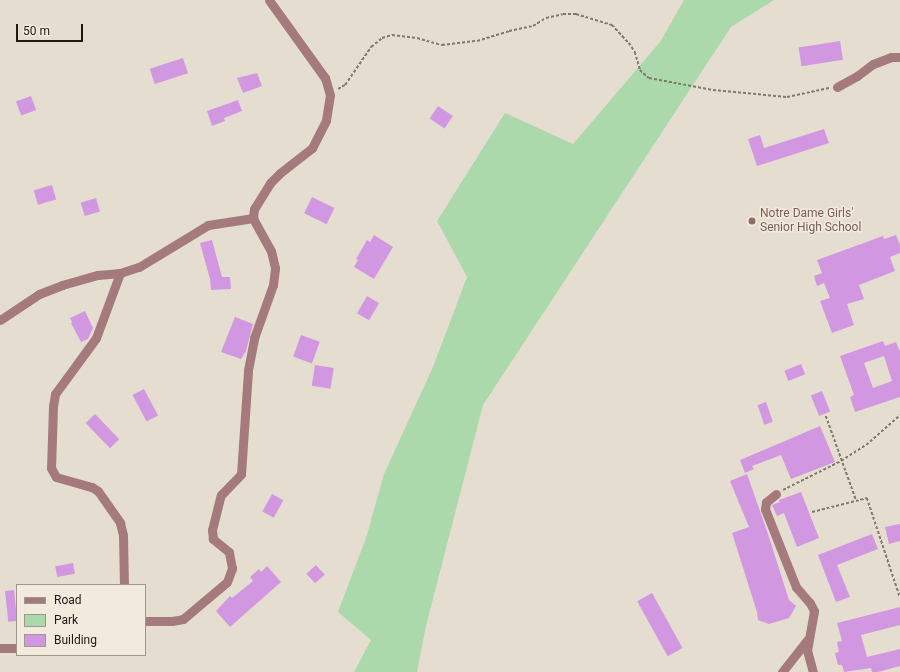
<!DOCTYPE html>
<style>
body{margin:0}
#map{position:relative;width:900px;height:672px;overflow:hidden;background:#e6ddd1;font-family:Roboto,sans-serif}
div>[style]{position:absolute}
.green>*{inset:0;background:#acd9ac}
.building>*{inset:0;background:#d198e1;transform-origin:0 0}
.path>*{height:1.5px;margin-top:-0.75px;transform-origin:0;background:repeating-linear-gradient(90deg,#7f7971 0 3px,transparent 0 5px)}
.street>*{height:9px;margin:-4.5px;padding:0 4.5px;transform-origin:4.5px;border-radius:4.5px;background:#a47a7c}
.dots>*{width:11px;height:11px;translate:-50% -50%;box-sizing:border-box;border:2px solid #f3eade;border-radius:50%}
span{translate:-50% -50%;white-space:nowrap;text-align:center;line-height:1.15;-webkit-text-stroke:3px #f3eade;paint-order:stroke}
.education-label{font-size:12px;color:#785e54}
.left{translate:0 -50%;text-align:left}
.legend{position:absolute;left:16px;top:584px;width:130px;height:72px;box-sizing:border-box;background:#f3eade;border:1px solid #9d978e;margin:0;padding:5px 7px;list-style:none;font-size:12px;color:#1d1a16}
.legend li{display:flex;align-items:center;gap:8px;height:20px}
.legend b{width:20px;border:1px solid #9d978e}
.scale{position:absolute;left:16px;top:24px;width:67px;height:18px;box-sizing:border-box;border:2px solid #1d1a16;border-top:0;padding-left:5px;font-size:12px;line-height:14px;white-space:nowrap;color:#1d1a16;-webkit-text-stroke:3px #f3eade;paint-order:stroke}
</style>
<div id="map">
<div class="green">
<i style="clip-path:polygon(684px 0,774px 0,731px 27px,483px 405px,426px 626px,417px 672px,354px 672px,371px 640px,338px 612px,366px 538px,384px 474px,433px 367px,467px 277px,437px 221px,505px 113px,573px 144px,660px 42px)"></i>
</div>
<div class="building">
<i style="left:840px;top:41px;width:19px;height:42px;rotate:81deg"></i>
<i style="left:183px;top:58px;width:16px;height:35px;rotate:72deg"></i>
<i style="clip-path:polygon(257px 73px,262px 86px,243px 93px,237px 78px)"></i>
<i style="left:31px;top:96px;width:15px;height:16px;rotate:70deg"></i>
<i style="clip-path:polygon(238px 100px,242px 111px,224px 118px,225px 121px,212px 126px,207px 111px)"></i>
<i style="left:438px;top:106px;width:18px;height:15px;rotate:34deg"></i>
<i style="clip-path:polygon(824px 129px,829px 143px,757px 166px,748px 139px,760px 135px,764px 148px)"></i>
<i style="left:52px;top:185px;width:15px;height:19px;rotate:74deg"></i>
<i style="left:312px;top:197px;width:25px;height:18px;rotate:26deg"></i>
<i style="left:96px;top:198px;width:14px;height:16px;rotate:73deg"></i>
<i style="clip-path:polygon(374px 235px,393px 247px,374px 279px,354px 267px,358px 260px,356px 259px,367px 240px,370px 242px)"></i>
<i style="clip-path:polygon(896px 235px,900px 245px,900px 253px,890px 257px,895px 271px,859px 285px,864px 299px,847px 304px,854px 325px,832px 333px,820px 301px,830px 298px,824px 283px,817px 286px,814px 276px,822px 273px,817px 260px,883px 236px,884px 239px)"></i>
<i style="clip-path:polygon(212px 240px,222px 277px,230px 277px,231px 289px,211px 290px,210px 279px,200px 243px)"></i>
<i style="left:367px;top:296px;width:14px;height:20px;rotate:30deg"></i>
<i style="clip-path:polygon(85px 311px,93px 328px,88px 339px,81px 342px,71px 323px,72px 322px,70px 318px)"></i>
<i style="clip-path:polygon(235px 317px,253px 324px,246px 351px,241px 359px,221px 352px)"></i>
<i style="left:301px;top:335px;width:20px;height:23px;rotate:20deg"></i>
<i style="clip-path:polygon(evenodd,883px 341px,885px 346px,896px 342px,900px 352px,900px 397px,855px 412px,850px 397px,854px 395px,840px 356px,883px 341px,884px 356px,892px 381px,873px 388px,864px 363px,884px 356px)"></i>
<i style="left:801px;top:364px;width:11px;height:18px;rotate:68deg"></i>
<i style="left:315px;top:365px;width:19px;height:21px;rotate:9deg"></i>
<i style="left:144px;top:389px;width:30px;height:13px;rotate:62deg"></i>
<i style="left:822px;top:391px;width:22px;height:12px;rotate:68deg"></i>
<i style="left:766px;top:402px;width:21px;height:9px;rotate:71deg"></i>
<i style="left:95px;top:414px;width:35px;height:13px;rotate:46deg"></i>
<i style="clip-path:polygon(820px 426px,835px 462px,791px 479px,781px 455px,752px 466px,754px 469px,745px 473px,740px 460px)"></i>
<i style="clip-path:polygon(747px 474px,768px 534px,789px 600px,796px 606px,789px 618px,769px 624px,758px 620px,757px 612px,732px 533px,749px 527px,730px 481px)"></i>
<i style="clip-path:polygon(801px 492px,819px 538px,797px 547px,784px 513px,777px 516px,772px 505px,780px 502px,779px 500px)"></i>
<i style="left:272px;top:494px;width:13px;height:20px;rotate:29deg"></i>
<i style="clip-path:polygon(900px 524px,900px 541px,889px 544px,885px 527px)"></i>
<i style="clip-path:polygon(872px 534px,878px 549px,837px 565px,850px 597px,836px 602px,818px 555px)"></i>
<i style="left:73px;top:563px;width:11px;height:18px;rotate:80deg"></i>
<i style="left:316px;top:565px;width:13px;height:13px;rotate:48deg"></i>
<i style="clip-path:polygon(267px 566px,281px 582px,230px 627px,216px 611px,230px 596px,232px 598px,253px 581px,250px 577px,259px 569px,261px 572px)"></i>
<i style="left:14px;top:590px;width:31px;height:9px;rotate:84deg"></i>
<i style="left:652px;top:593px;width:63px;height:17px;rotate:61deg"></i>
<i style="clip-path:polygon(900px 607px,900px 625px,861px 635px,867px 657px,900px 649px,900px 666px,878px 672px,872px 672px,871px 668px,844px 672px,842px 665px,838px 665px,835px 653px,839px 652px,837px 642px,842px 641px,837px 623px)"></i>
</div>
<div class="path">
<i style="left:338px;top:89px;width:8px;rotate:-30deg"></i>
<i style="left:345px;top:85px;width:46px;rotate:-55.6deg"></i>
<i style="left:371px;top:47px;width:14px;rotate:-39deg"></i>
<i style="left:382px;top:38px;width:10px;rotate:-17deg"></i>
<i style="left:392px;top:35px;width:25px;rotate:7deg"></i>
<i style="left:417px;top:38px;width:26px;rotate:16deg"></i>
<i style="left:442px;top:45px;width:35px;rotate:-7deg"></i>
<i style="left:477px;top:41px;width:34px;rotate:-17deg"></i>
<i style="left:509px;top:31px;width:25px;rotate:-12deg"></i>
<i style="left:533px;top:26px;width:15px;rotate:-32deg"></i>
<i style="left:546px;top:18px;width:17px;rotate:-13deg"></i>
<i style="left:563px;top:14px;width:13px"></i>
<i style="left:576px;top:14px;width:38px;rotate:17deg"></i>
<i style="left:612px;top:25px;width:25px;rotate:47deg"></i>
<i style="left:629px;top:43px;width:11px;rotate:56deg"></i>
<i style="left:635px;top:52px;width:19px;rotate:74deg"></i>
<i style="left:640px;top:70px;width:12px;rotate:42deg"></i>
<i style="left:649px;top:78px;width:65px;rotate:10.6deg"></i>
<i style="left:713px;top:90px;width:74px;rotate:5.4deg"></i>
<i style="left:787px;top:97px;width:43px;rotate:-12.1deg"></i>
<i style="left:826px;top:416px;width:89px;rotate:70.3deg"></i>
<i style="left:783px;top:490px;width:65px;rotate:-26.6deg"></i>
<i style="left:841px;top:461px;width:30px;rotate:-33deg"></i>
<i style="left:866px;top:445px;width:45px;rotate:-41.4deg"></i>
<i style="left:812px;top:512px;width:57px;rotate:-14.3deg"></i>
<i style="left:867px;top:498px;width:104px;rotate:71.6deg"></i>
</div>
<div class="street">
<i style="left:837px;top:87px;width:23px;rotate:-29deg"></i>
<i style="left:857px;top:76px;width:20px;rotate:-37deg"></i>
<i style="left:873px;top:64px;width:19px;rotate:-21deg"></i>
<i style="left:891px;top:57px;width:9px"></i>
<i style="left:120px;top:273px;width:69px;rotate:110.3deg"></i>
<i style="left:96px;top:338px;width:69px;rotate:126.2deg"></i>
<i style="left:55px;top:394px;width:12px;rotate:99deg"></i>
<i style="left:53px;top:406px;width:62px;rotate:91.8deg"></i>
<i style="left:51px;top:468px;width:10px;rotate:61deg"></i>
<i style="left:56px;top:477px;width:37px;rotate:16deg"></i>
<i style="left:92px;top:487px;width:7px;rotate:34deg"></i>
<i style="left:98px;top:491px;width:39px;rotate:55deg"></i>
<i style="left:120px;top:523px;width:12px;rotate:76deg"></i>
<i style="left:123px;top:535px;width:50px;rotate:88.9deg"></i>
<i style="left:0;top:320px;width:47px;rotate:-33.7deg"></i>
<i style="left:39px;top:294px;width:25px;rotate:-21deg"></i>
<i style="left:62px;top:285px;width:37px;rotate:-16deg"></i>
<i style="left:98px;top:275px;width:22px;rotate:-5deg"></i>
<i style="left:120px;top:273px;width:20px;rotate:-18deg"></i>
<i style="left:139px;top:267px;width:81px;rotate:-31.3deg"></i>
<i style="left:208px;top:225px;width:46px;rotate:-8.8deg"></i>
<i style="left:776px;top:494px;width:13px;rotate:141deg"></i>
<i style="left:766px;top:502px;width:7px;rotate:98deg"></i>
<i style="left:765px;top:509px;width:84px;rotate:68.3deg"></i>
<i style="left:796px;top:587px;width:21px;rotate:49deg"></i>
<i style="left:810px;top:603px;width:9px;rotate:63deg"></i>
<i style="left:814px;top:611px;width:40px;rotate:100deg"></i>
<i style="left:807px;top:650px;width:23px;rotate:75deg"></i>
<i style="left:145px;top:621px;width:27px"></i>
<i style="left:172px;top:621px;width:11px;rotate:-10deg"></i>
<i style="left:183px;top:619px;width:57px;rotate:-40.1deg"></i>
<i style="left:227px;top:582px;width:15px;rotate:-70deg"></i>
<i style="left:232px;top:568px;width:16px;rotate:-101deg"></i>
<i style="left:229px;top:552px;width:21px;rotate:-141deg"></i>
<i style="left:213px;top:539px;width:9px;rotate:-96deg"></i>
<i style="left:212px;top:530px;width:36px;rotate:-76deg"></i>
<i style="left:221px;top:495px;width:29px;rotate:-46deg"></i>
<i style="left:241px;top:474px;width:104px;rotate:-86.1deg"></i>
<i style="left:248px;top:370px;width:33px;rotate:-79deg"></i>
<i style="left:254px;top:338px;width:56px;rotate:-70.3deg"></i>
<i style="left:273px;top:285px;width:17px;rotate:-83deg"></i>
<i style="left:275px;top:268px;width:17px;rotate:-103deg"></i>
<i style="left:271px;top:251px;width:38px;rotate:-119deg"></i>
<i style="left:253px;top:218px;width:9px;rotate:-84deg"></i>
<i style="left:254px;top:209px;width:31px;rotate:-58deg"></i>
<i style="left:270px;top:183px;width:14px;rotate:-45deg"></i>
<i style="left:280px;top:173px;width:41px;rotate:-38deg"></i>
<i style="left:312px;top:148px;width:31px;rotate:-63deg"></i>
<i style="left:326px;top:120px;width:25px;rotate:-81deg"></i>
<i style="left:330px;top:95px;width:18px;rotate:-106deg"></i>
<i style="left:325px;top:78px;width:96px;rotate:-125.7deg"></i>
<i style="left:0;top:648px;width:17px"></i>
<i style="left:782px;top:672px;width:42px;rotate:-51.8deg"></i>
</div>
<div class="dots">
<i style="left:752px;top:221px;background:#8d6e63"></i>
</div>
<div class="education-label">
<span class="left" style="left:760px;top:221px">Notre Dame Girls'<br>Senior High School</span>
</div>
<ul class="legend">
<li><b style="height:5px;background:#a47a7c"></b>Road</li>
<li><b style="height:11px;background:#acd9ac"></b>Park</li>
<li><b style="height:11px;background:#d198e1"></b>Building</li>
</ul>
<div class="scale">50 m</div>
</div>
